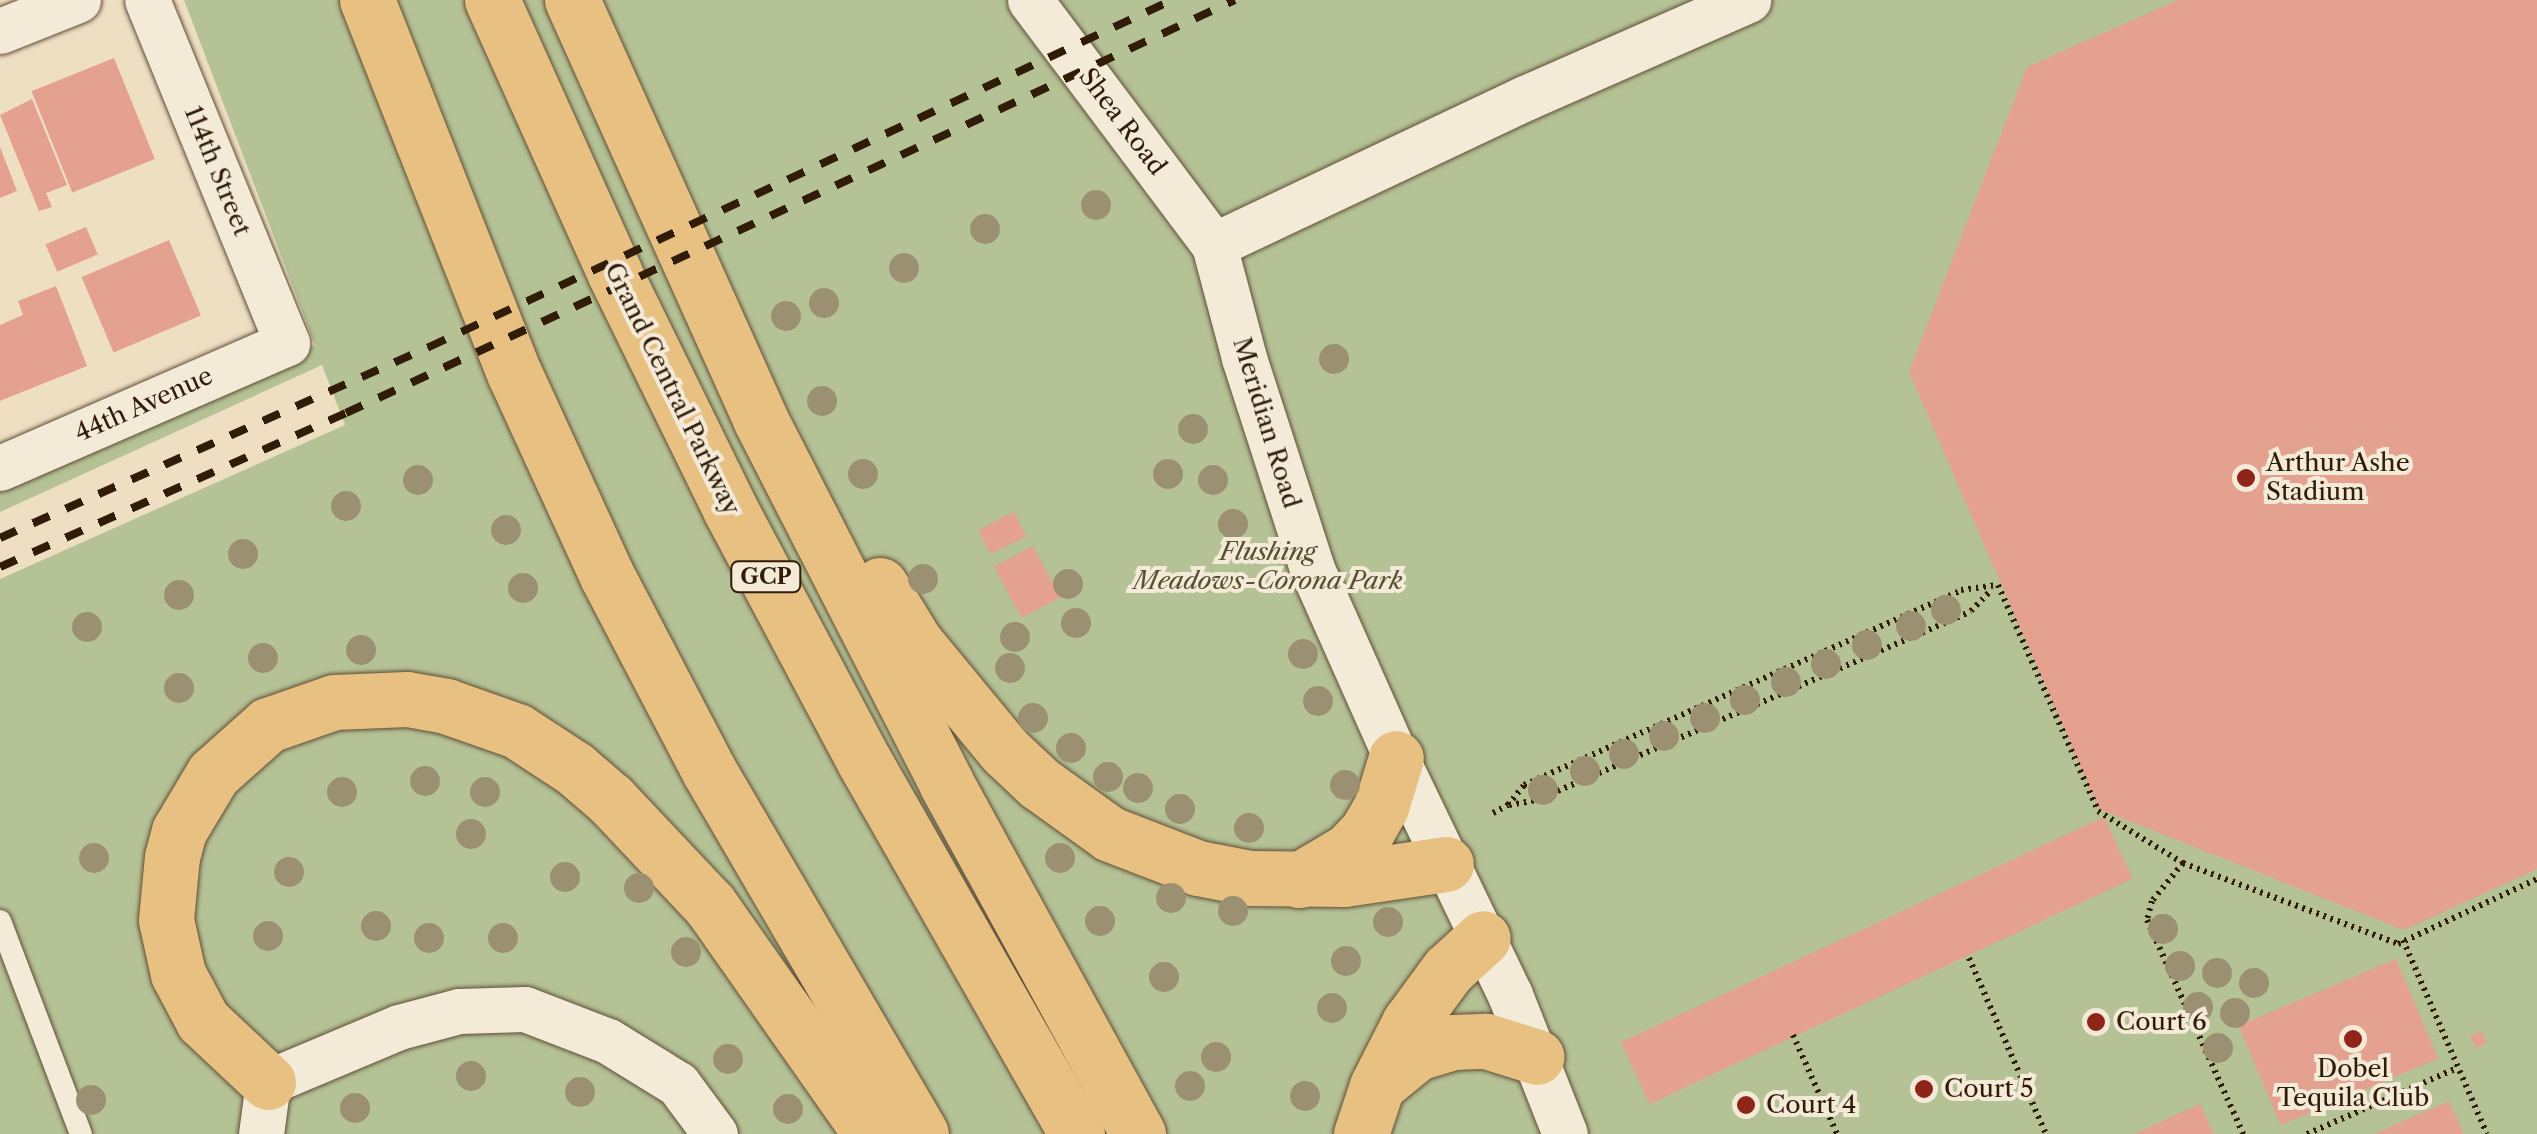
<!DOCTYPE html>
<style>
body{margin:0}
#map{position:relative;width:2537px;height:1134px;overflow:hidden;background:#eedfc3;font-family:"Libre Caslon Text",serif}
div>[style]{position:absolute}
.green>*{inset:0;background:#b5c296}
.building>*{inset:0;background:#e5a18f;transform-origin:0 0}
.path>*{height:6px;margin-top:-3px;transform-origin:0;background:repeating-linear-gradient(90deg,#311d07 0 2.5px,transparent 0 7.5px)}
.roads{filter:drop-shadow(0 0 2px #604e36) drop-shadow(0 0 2px #604e36)}
.service>*{height:22px;margin:-11px;padding:0 11px;transform-origin:11px;border-radius:11px;background:#f4ead8}
.minor>*{height:45px;margin:-22.5px;padding:0 22.5px;transform-origin:22.5px;border-radius:22.5px;background:#f4ead8}
.motorway>*{height:55px;margin:-27.5px;padding:0 27.5px;transform-origin:27.5px;border-radius:27.5px;background:#e7c082}
.rail>*{height:8px;margin-top:-4px;transform-origin:0;background:repeating-linear-gradient(90deg,#311d07 0 18px,transparent 0 36px)}
.trees>*{width:30px;height:30px;margin:-15px;border-radius:50%;background:#9c9073}
.dots>*{width:28px;height:28px;translate:-50% -50%;box-sizing:border-box;border:5px solid #f4ead8;border-radius:50%}
span{translate:-50% -50%;white-space:nowrap;text-align:center;line-height:1.15;-webkit-text-stroke:8px #f4ead8;paint-order:stroke}
.shield-label span{padding:2px 8px;background:#f4ead8;border:2px solid;border-radius:8px;-webkit-text-stroke-width:0}
.shield-label{font-size:22px;color:#311d07;font-weight:700}
.street-label{font-size:25px;color:#311d07}
.poi-label{font-size:25px;color:#311d07}
.left{translate:0 -50%;text-align:left}
.park-label{font-size:25px;color:#594f32;font-style:italic}
</style>
<div id="map">
<div class="green">
<i style="clip-path:polygon(184px 0,2537px 0,2537px 1134px,0 1134px,0 579px,345px 425px,322px 365px,0 512px,0 491px,315px 345px)"></i>
</div>
<div class="building">
<i style="clip-path:polygon(2178px 0,2537px 0,2537px 869px,2404px 930px,2099px 809px,1909px 372px,2027px 67px)"></i>
<i style="left:114px;top:58px;width:109px;height:89px;rotate:68deg"></i>
<i style="clip-path:polygon(32px 99px,67px 185px,46px 193px,52px 207px,39px 211px,0 115px)"></i>
<i style="clip-path:polygon(0 147px,17px 191px,0 198px)"></i>
<i style="left:86px;top:227px;width:30px;height:44px;rotate:67deg"></i>
<i style="left:169px;top:240px;width:82px;height:95px;rotate:67deg"></i>
<i style="clip-path:polygon(56px 286px,87px 366px,0 401px,0 325px,23px 315px,18px 301px)"></i>
<i style="left:1014px;top:512px;width:27px;height:40px;rotate:63deg"></i>
<i style="left:1033px;top:546px;width:58px;height:44px;rotate:62deg"></i>
<i style="left:2104px;top:817px;width:68px;height:533px;rotate:65deg"></i>
<i style="left:2396px;top:959px;width:108px;height:171px;rotate:67deg"></i>
<i style="left:2481px;top:1031px;width:13px;height:12px;rotate:63deg"></i>
<i style="clip-path:polygon(2449px 1101px,2464px 1134px,2374px 1134px)"></i>
<i style="clip-path:polygon(2200px 1104px,2214px 1134px,2134px 1134px)"></i>
</div>
<div class="path">
<i style="left:1998px;top:585px;width:247px;rotate:66.1deg"></i>
<i style="left:2098px;top:811px;width:100px;rotate:31.5deg"></i>
<i style="left:2183px;top:863px;width:230px;rotate:20.6deg"></i>
<i style="left:2398px;top:944px;width:153px;rotate:-25.1deg"></i>
<i style="left:1509px;top:805px;width:28px;rotate:-10deg"></i>
<i style="left:1537px;top:800px;width:473px;rotate:-23.5deg"></i>
<i style="left:1971px;top:611px;width:30px;rotate:-46deg"></i>
<i style="left:1493px;top:813px;width:17px;rotate:-28deg"></i>
<i style="left:1508px;top:805px;width:26px;rotate:-51deg"></i>
<i style="left:1524px;top:785px;width:479px;rotate:-24deg"></i>
<i style="left:1961px;top:590px;width:37px;rotate:-8deg"></i>
<i style="left:2183px;top:863px;width:49px;rotate:129.2deg"></i>
<i style="left:2152px;top:901px;width:20px;rotate:105deg"></i>
<i style="left:2147px;top:920px;width:235px;rotate:65.8deg"></i>
<i style="left:2403px;top:940px;width:211px;rotate:66.6deg"></i>
<i style="left:1969px;top:958px;width:192px;rotate:66.4deg"></i>
<i style="left:1793px;top:1035px;width:108px;rotate:66deg"></i>
<i style="left:2307px;top:1134px;width:164px;rotate:-23.7deg"></i>
</div>
<div class="roads">
<div class="service">
<i style="left:0;top:921px;width:228px;rotate:69.2deg"></i>
</div>
<div class="minor">
<i style="left:1030px;top:0;width:306px;rotate:53.1deg"></i>
<i style="left:1214px;top:245px;width:117px;rotate:75.1deg"></i>
<i style="left:1244px;top:358px;width:222px;rotate:72.1deg"></i>
<i style="left:1312px;top:569px;width:207px;rotate:66deg"></i>
<i style="left:1396px;top:758px;width:263px;rotate:64.3deg"></i>
<i style="left:1510px;top:995px;width:149px;rotate:68.4deg"></i>
<i style="left:0;top:31px;width:84px;rotate:-21.7deg"></i>
<i style="left:1214px;top:245px;width:344px;rotate:-25.3deg"></i>
<i style="left:1525px;top:98px;width:244px;rotate:-23.7deg"></i>
<i style="left:0;top:468px;width:313px;rotate:-23.5deg"></i>
<i style="left:287px;top:343px;width:370px;rotate:-112.2deg"></i>
<i style="left:261px;top:1134px;width:52px;rotate:-82.3deg"></i>
<i style="left:268px;top:1082px;width:142px;rotate:-22.8deg"></i>
<i style="left:399px;top:1027px;width:62px;rotate:-14.9deg"></i>
<i style="left:459px;top:1011px;width:66px;rotate:-1.7deg"></i>
<i style="left:525px;top:1009px;width:89px;rotate:21.1deg"></i>
<i style="left:608px;top:1041px;width:82px;rotate:31.6deg"></i>
<i style="left:678px;top:1084px;width:62px;rotate:53.5deg"></i>
</div>
<div class="motorway">
<i style="left:367px;top:0;width:403px;rotate:68.5deg"></i>
<i style="left:515px;top:375px;width:219px;rotate:65.4deg"></i>
<i style="left:606px;top:574px;width:222px;rotate:62.4deg"></i>
<i style="left:709px;top:771px;width:420px;rotate:59.7deg"></i>
<i style="left:492px;top:0;width:300px;rotate:65.8deg"></i>
<i style="left:615px;top:274px;width:262px;rotate:63.9deg"></i>
<i style="left:730px;top:509px;width:285px;rotate:62deg"></i>
<i style="left:864px;top:761px;width:430px;rotate:60.3deg"></i>
<i style="left:572px;top:0;width:459px;rotate:65.8deg"></i>
<i style="left:760px;top:419px;width:409px;rotate:62.9deg"></i>
<i style="left:946px;top:783px;width:400px;rotate:61.3deg"></i>
<i style="left:880px;top:585px;width:67px;rotate:58.4deg"></i>
<i style="left:915px;top:642px;width:141px;rotate:50.5deg"></i>
<i style="left:1005px;top:751px;width:47px;rotate:43.3deg"></i>
<i style="left:1039px;top:783px;width:87px;rotate:35.7deg"></i>
<i style="left:1110px;top:834px;width:94px;rotate:21.1deg"></i>
<i style="left:1198px;top:868px;width:53px;rotate:10.9deg"></i>
<i style="left:1250px;top:878px;width:94px;rotate:0.6deg"></i>
<i style="left:1344px;top:879px;width:103px;rotate:-8.4deg"></i>
<i style="left:1299px;top:880px;width:57px;rotate:-30.6deg"></i>
<i style="left:1348px;top:851px;width:28px;rotate:-46deg"></i>
<i style="left:1367px;top:831px;width:28px;rotate:-60deg"></i>
<i style="left:1381px;top:807px;width:51px;rotate:-73deg"></i>
<i style="left:268px;top:1082px;width:89px;rotate:-136.8deg"></i>
<i style="left:203px;top:1021px;width:53px;rotate:-118deg"></i>
<i style="left:178px;top:974px;width:55px;rotate:-102.5deg"></i>
<i style="left:166px;top:920px;width:63px;rotate:-84.6deg"></i>
<i style="left:172px;top:857px;width:27px;rotate:-75deg"></i>
<i style="left:179px;top:831px;width:66px;rotate:-59.2deg"></i>
<i style="left:213px;top:774px;width:74px;rotate:-41.7deg"></i>
<i style="left:268px;top:725px;width:70px;rotate:-19.2deg"></i>
<i style="left:334px;top:702px;width:73px;rotate:-2.4deg"></i>
<i style="left:407px;top:699px;width:40px;rotate:10deg"></i>
<i style="left:446px;top:706px;width:75px;rotate:19.4deg"></i>
<i style="left:517px;top:731px;width:69px;rotate:33.2deg"></i>
<i style="left:575px;top:769px;width:48px;rotate:40.7deg"></i>
<i style="left:611px;top:800px;width:144px;rotate:46.7deg"></i>
<i style="left:710px;top:905px;width:280px;rotate:54.9deg"></i>
<i style="left:1379px;top:1084px;width:49px;rotate:-39.2deg"></i>
<i style="left:1417px;top:1053px;width:38px;rotate:-17deg"></i>
<i style="left:1453px;top:1042px;width:33px;rotate:-2deg"></i>
<i style="left:1486px;top:1041px;width:53px;rotate:17.4deg"></i>
<i style="left:1361px;top:1134px;width:51px;rotate:-71.6deg"></i>
<i style="left:1377px;top:1086px;width:71px;rotate:-63.1deg"></i>
<i style="left:1409px;top:1023px;width:66px;rotate:-53.7deg"></i>
<i style="left:1448px;top:970px;width:47px;rotate:-42.4deg"></i>
</div>
</div>
<div class="rail">
<i style="left:0;top:538px;width:470px;rotate:-24deg"></i>
<i style="left:429px;top:347px;width:820px;rotate:-25.03deg"></i>
<i style="left:0;top:567px;width:379px;rotate:-24deg"></i>
<i style="left:346px;top:413px;width:980px;rotate:-24.92deg"></i>
</div>
<div class="trees">
<i style="left:1096px;top:205px"></i>
<i style="left:985px;top:229px"></i>
<i style="left:904px;top:268px"></i>
<i style="left:824px;top:303px"></i>
<i style="left:786px;top:316px"></i>
<i style="left:1334px;top:359px"></i>
<i style="left:822px;top:401px"></i>
<i style="left:1193px;top:429px"></i>
<i style="left:863px;top:474px"></i>
<i style="left:1168px;top:474px"></i>
<i style="left:418px;top:480px"></i>
<i style="left:1213px;top:480px"></i>
<i style="left:346px;top:506px"></i>
<i style="left:1233px;top:524px"></i>
<i style="left:506px;top:530px"></i>
<i style="left:243px;top:554px"></i>
<i style="left:923px;top:579px"></i>
<i style="left:1068px;top:584px"></i>
<i style="left:523px;top:588px"></i>
<i style="left:179px;top:595px"></i>
<i style="left:1946px;top:610px"></i>
<i style="left:1076px;top:623px"></i>
<i style="left:1911px;top:626px"></i>
<i style="left:87px;top:627px"></i>
<i style="left:1015px;top:637px"></i>
<i style="left:1867px;top:645px"></i>
<i style="left:361px;top:650px"></i>
<i style="left:1303px;top:654px"></i>
<i style="left:263px;top:658px"></i>
<i style="left:1826px;top:664px"></i>
<i style="left:1010px;top:668px"></i>
<i style="left:1786px;top:682px"></i>
<i style="left:179px;top:688px"></i>
<i style="left:1745px;top:700px"></i>
<i style="left:1318px;top:701px"></i>
<i style="left:1033px;top:718px"></i>
<i style="left:1705px;top:718px"></i>
<i style="left:1664px;top:736px"></i>
<i style="left:1071px;top:748px"></i>
<i style="left:1624px;top:754px"></i>
<i style="left:1585px;top:771px"></i>
<i style="left:1108px;top:777px"></i>
<i style="left:425px;top:781px"></i>
<i style="left:1345px;top:785px"></i>
<i style="left:1138px;top:788px"></i>
<i style="left:1543px;top:790px"></i>
<i style="left:342px;top:792px"></i>
<i style="left:485px;top:792px"></i>
<i style="left:1180px;top:809px"></i>
<i style="left:1249px;top:828px"></i>
<i style="left:471px;top:834px"></i>
<i style="left:94px;top:858px"></i>
<i style="left:1060px;top:858px"></i>
<i style="left:289px;top:872px"></i>
<i style="left:565px;top:877px"></i>
<i style="left:639px;top:888px"></i>
<i style="left:1171px;top:898px"></i>
<i style="left:1233px;top:911px"></i>
<i style="left:1100px;top:921px"></i>
<i style="left:1388px;top:922px"></i>
<i style="left:376px;top:926px"></i>
<i style="left:2163px;top:929px"></i>
<i style="left:268px;top:936px"></i>
<i style="left:429px;top:938px"></i>
<i style="left:503px;top:938px"></i>
<i style="left:686px;top:952px"></i>
<i style="left:1346px;top:961px"></i>
<i style="left:2180px;top:966px"></i>
<i style="left:2217px;top:973px"></i>
<i style="left:1164px;top:977px"></i>
<i style="left:2254px;top:983px"></i>
<i style="left:2198px;top:1007px"></i>
<i style="left:1332px;top:1008px"></i>
<i style="left:2235px;top:1013px"></i>
<i style="left:2218px;top:1048px"></i>
<i style="left:1216px;top:1057px"></i>
<i style="left:728px;top:1059px"></i>
<i style="left:471px;top:1076px"></i>
<i style="left:1190px;top:1086px"></i>
<i style="left:580px;top:1092px"></i>
<i style="left:1305px;top:1096px"></i>
<i style="left:91px;top:1100px"></i>
<i style="left:355px;top:1108px"></i>
<i style="left:788px;top:1109px"></i>
</div>
<div class="dots">
<i style="left:2246px;top:478px;background:#8f2418"></i>
<i style="left:2096px;top:1022px;background:#8f2418"></i>
<i style="left:2353px;top:1039px;background:#8f2418"></i>
<i style="left:1924px;top:1089px;background:#8f2418"></i>
<i style="left:1746px;top:1105px;background:#8f2418"></i>
</div>
<div class="shield-label">
<span style="left:766px;top:577px">GCP</span>
</div>
<div class="street-label">
<span style="left:1122px;top:122px;rotate:53deg">Shea Road</span>
<span style="left:217px;top:171px;rotate:68deg">114th Street</span>
<span style="left:672px;top:389px;rotate:64deg">Grand Central Parkway</span>
<span style="left:144px;top:405px;rotate:-24deg">44th Avenue</span>
<span style="left:1266px;top:423px;rotate:73deg">Meridian Road</span>
</div>
<div class="poi-label">
<span class="left" style="left:2266px;top:478px">Arthur Ashe<br>Stadium</span>
<span class="left" style="left:2116px;top:1022px">Court 6</span>
<span style="left:2353px;top:1084px">Dobel<br>Tequila Club</span>
<span class="left" style="left:1944px;top:1089px">Court 5</span>
<span class="left" style="left:1766px;top:1105px">Court 4</span>
</div>
<div class="park-label">
<span style="left:1268px;top:567px">Flushing<br>Meadows-Corona Park</span>
</div>
</div>
